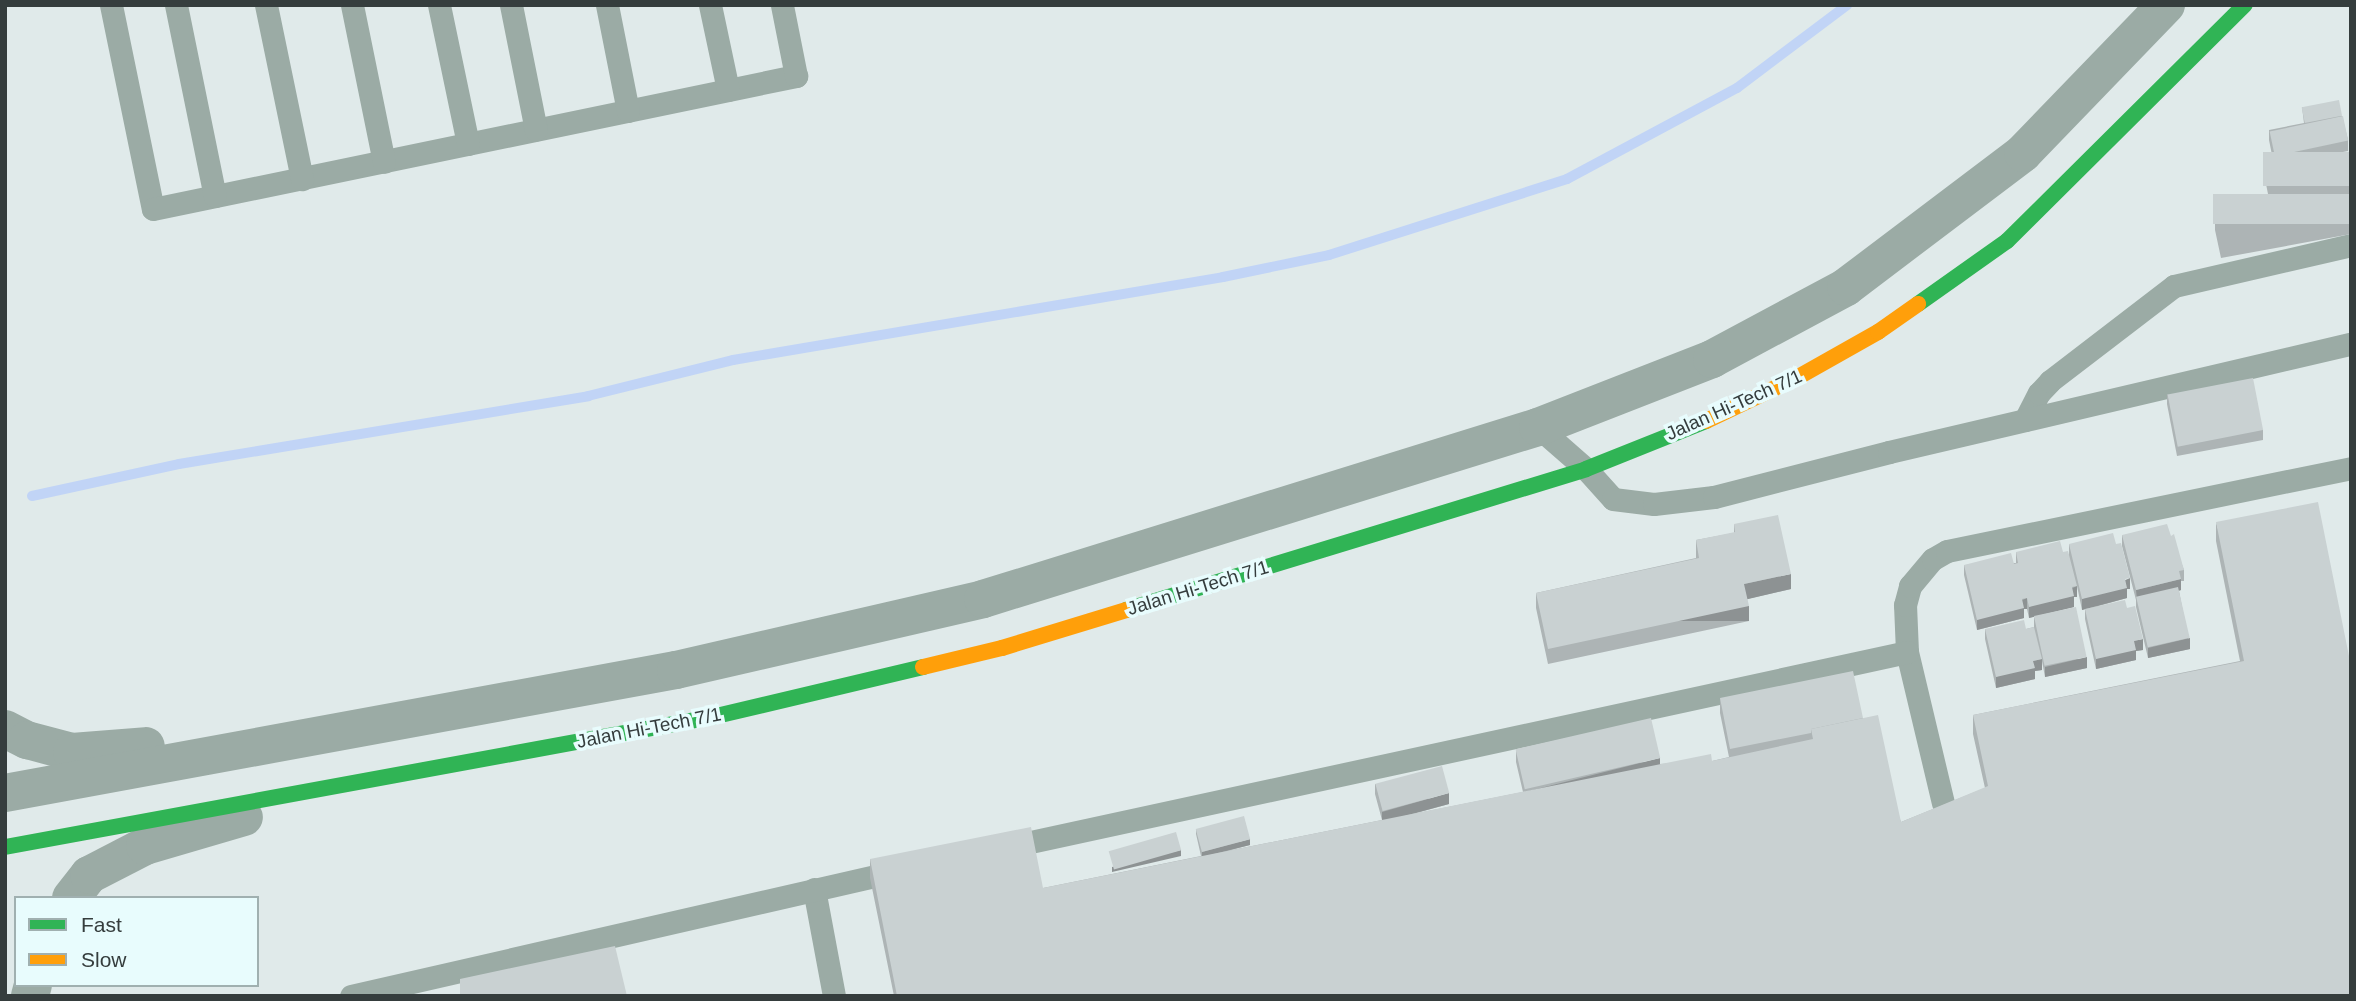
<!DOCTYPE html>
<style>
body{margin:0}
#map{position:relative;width:2356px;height:1001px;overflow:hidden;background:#e0eaea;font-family:Helvetica,sans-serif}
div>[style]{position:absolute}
.stream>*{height:10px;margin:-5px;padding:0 5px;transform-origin:5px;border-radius:5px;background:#c1d4f6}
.lane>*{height:23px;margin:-11.5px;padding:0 11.5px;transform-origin:11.5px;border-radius:11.5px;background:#9baba5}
.street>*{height:38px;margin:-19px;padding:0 19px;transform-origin:19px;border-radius:19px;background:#9baba5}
.fast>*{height:16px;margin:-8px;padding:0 8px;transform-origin:8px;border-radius:8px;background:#30b455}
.slow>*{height:16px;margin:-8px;padding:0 8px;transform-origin:8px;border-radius:8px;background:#ff9f0a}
.wall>*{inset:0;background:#adb4b5}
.shaded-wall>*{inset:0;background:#8d9293;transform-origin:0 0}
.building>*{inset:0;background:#c9d1d2;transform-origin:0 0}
span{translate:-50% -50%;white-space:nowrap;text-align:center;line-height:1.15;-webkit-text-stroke:7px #e8fcfd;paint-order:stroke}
.street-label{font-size:19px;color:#353d3d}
.frame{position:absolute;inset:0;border:7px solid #353d3d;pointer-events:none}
.legend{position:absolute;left:14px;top:896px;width:245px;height:91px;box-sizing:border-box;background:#e8fcfd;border:2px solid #a0b0b0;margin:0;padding:9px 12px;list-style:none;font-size:21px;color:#353d3d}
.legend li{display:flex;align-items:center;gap:14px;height:35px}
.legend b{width:35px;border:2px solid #a0b0b0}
</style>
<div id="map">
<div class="stream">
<i style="left:32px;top:496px;width:150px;rotate:-12.3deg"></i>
<i style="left:179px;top:464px;width:415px;rotate:-9.4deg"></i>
<i style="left:588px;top:396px;width:149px;rotate:-13.9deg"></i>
<i style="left:733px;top:360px;width:497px;rotate:-9.6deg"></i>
<i style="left:1223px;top:277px;width:108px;rotate:-11.7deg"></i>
<i style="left:1329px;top:255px;width:250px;rotate:-17.7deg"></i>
<i style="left:1567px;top:179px;width:193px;rotate:-28.2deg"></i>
<i style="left:1737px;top:88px;width:138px;rotate:-37deg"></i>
</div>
<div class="lane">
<i style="left:111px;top:5px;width:208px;rotate:78.4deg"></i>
<i style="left:153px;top:209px;width:657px;rotate:-11.69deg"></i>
<i style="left:796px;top:76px;width:72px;rotate:-101.2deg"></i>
<i style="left:176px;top:5px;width:195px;rotate:78.5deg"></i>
<i style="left:266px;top:5px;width:178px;rotate:78.3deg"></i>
<i style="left:352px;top:5px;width:160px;rotate:78.5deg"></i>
<i style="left:439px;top:5px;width:142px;rotate:78.2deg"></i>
<i style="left:511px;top:5px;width:127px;rotate:78.7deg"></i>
<i style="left:607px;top:5px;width:108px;rotate:78.8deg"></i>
<i style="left:710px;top:5px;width:87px;rotate:78deg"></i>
<i style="left:2025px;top:420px;width:30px;rotate:-63deg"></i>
<i style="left:2039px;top:393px;width:16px;rotate:-47deg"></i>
<i style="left:2050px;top:381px;width:156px;rotate:-37.5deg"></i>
<i style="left:2174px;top:286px;width:182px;rotate:-13deg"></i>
<i style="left:1538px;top:427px;width:64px;rotate:41.2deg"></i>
<i style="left:1586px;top:469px;width:40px;rotate:48deg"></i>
<i style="left:1613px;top:499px;width:41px;rotate:7deg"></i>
<i style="left:1654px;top:504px;width:60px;rotate:-6.7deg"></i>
<i style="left:1714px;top:497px;width:181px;rotate:-14.4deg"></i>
<i style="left:1889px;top:452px;width:474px;rotate:-13.2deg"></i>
<i style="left:1943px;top:803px;width:155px;rotate:-103.4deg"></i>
<i style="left:1907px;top:652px;width:47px;rotate:-92.4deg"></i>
<i style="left:1905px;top:605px;width:20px;rotate:-75deg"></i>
<i style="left:1910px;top:586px;width:35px;rotate:-50deg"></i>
<i style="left:1933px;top:559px;width:16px;rotate:-30deg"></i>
<i style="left:1947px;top:551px;width:412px;rotate:-11.6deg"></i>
<i style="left:1003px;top:848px;width:925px;rotate:-12.23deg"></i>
<i style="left:814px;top:889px;width:109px;rotate:79.4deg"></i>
<i style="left:351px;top:996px;width:564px;rotate:-12.9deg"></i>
</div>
<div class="street">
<i style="left:5px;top:729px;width:25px;rotate:27deg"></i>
<i style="left:27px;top:740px;width:47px;rotate:14.9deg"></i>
<i style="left:72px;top:752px;width:74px;rotate:-4.6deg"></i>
<i style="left:5px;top:793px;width:682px;rotate:-10.39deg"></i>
<i style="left:676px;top:670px;width:315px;rotate:-13deg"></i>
<i style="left:983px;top:599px;width:581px;rotate:-17.22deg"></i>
<i style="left:1538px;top:427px;width:187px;rotate:-21.3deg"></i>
<i style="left:1712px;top:359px;width:152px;rotate:-28.2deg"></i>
<i style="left:1846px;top:287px;width:222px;rotate:-37.1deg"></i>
<i style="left:2023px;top:153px;width:206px;rotate:-46deg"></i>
<i style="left:71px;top:898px;width:29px;rotate:-52deg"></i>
<i style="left:89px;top:875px;width:63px;rotate:-27.4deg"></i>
<i style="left:145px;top:846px;width:103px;rotate:-16.3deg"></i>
<i style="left:30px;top:996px;width:11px;rotate:-75deg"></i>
</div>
<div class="fast">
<i style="left:1918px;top:304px;width:109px;rotate:-35.3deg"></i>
<i style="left:2007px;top:241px;width:335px;rotate:-44.8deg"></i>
<i style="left:1126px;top:610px;width:481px;rotate:-17deg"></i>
<i style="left:1586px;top:469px;width:129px;rotate:-21.8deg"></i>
<i style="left:5px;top:847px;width:719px;rotate:-10.42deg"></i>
<i style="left:712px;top:717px;width:217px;rotate:-13.3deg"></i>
</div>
<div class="slow">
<i style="left:1706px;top:421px;width:104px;rotate:-25.6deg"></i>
<i style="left:1800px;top:376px;width:90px;rotate:-29.4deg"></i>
<i style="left:1878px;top:332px;width:49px;rotate:-35deg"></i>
<i style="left:923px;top:667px;width:81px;rotate:-13.5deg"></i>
<i style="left:1002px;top:648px;width:130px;rotate:-17deg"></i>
</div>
<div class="wall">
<i style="clip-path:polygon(2302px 107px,2342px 116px,2348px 140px,2348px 151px,2274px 165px,2269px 140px,2269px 130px,2304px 123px)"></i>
<i style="clip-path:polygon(2351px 152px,2351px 234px,2221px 258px,2215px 230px,2215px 219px,2271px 209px,2265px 179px,2265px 169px)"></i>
<i style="clip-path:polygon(2167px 394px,2263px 430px,2263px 440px,2177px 456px,2167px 404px)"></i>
<i style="clip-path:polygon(2216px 522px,2351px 996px,894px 996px,870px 878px,870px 859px,1043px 888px,1201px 856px,1196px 834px,1196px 829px,1250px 845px,1227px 851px,1382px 820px,1375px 794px,1375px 784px,1449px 804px,1413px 814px,1523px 792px,1516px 762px,1516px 751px,1660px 764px,1712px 761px,1729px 757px,1720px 713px,1720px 698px,1863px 718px,1901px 822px,1985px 788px,1973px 734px,1973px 715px,2240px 661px,2216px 541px)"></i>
<i style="clip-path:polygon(1734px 524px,1791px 589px,1747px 599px,1749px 621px,1548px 664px,1536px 608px,1536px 593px,1696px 558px,1696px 540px,1734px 533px)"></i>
<i style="clip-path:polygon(2122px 535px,2171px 536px,2184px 570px,2184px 581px,2181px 581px,2181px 590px,2179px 591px,2190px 649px,2148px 658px,2136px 607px,2136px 600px,2122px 546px)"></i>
<i style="clip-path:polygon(2069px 544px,2130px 589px,2127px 589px,2127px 598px,2099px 606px,2127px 608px,2143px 650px,2136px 651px,2136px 660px,2096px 669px,2085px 619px,2085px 609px,2082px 610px,2077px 586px,2077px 597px,2074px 597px,2074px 607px,2029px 618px,2027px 609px,2024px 609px,2024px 618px,1977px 630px,1964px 575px,1964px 565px,2016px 563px,2016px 552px,2063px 552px,2069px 555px)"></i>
<i style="clip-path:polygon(2034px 617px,2087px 668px,2045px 677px,2042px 661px,2042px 670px,2035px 671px,2035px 679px,1996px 688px,1985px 639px,1985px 629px,2026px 629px,2034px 627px)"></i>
</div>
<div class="shaded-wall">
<i style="clip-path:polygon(1791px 574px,1791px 589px,1744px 600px,1744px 584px)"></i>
<i style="clip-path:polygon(2130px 578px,2130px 589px,2127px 589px,2127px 598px,2082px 610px,2082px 599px)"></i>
<i style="clip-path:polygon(2181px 579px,2181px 590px,2137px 600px,2136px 590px)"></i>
<i style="clip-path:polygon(2077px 586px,2077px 597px,2074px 597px,2074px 607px,2029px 618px,2029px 607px)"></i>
<i style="clip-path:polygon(2027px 598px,2027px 609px,2024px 609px,2024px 618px,1977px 630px,1977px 620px)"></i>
<i style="left:1749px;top:606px;width:15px;height:206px;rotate:90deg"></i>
<i style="clip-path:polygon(2190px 638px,2190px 649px,2148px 658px,2148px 648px)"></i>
<i style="clip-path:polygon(2143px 639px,2143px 650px,2136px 651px,2136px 660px,2096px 669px,2096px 659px,2134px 641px)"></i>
<i style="clip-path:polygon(2087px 657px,2087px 668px,2045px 677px,2045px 667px)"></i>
<i style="clip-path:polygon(2042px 659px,2042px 670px,2035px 671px,2035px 679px,1996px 688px,1996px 677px,2033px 661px)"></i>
<i style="clip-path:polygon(1660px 758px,1660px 769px,1525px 792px)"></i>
<i style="clip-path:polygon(1449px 793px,1449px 804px,1382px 822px,1382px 812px)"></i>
<i style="clip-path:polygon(1250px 839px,1250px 845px,1202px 857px,1202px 852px)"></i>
<i style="clip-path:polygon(1181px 850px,1181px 856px,1112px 872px,1112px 867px)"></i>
</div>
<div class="building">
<i style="left:2339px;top:100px;width:16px;height:38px;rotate:79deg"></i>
<i style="left:2343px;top:116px;width:25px;height:75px;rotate:78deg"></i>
<i style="left:2351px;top:152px;width:34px;height:88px;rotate:90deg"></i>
<i style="left:2351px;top:194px;width:30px;height:138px;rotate:90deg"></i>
<i style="left:2253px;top:378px;width:53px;height:87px;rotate:79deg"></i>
<i style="clip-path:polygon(2318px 502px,2351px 666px,2351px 996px,897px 996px,870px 859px,1031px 827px,1043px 888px,1711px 754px,1712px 761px,1813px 739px,1811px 729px,1878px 715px,1901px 822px,1988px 786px,1973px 715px,2244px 661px,2216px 522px)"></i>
<i style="clip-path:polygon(1778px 515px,1791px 574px,1744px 584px,1749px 606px,1548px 649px,1536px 593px,1699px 558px,1696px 540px,1735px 532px,1734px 524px)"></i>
<i style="clip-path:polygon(2167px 524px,2171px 536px,2174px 534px,2184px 570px,2179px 571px,2181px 579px,2136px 590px,2122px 535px)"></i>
<i style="clip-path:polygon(2113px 533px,2116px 544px,2121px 543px,2130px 578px,2125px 579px,2127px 588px,2082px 599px,2069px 544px)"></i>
<i style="clip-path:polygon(2060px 541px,2063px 552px,2068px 551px,2077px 586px,2072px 587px,2074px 596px,2029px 607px,2027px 598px,2022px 599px,2024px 608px,1977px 620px,1964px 565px,2011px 553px,2014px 564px,2018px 563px,2016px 552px)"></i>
<i style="left:2178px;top:587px;width:52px;height:43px;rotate:77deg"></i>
<i style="clip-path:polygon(2125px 600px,2127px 608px,2135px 606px,2143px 639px,2134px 641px,2136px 650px,2096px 659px,2085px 609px)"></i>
<i style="left:2076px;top:607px;width:51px;height:43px;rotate:78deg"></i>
<i style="clip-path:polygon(2024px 620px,2026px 629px,2034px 627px,2042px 659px,2033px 661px,2035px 668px,1996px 677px,1985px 629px)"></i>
<i style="clip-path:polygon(1853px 671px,1863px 718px,1811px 729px,1811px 733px,1730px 749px,1720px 698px)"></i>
<i style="left:1651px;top:718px;width:41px;height:139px;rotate:77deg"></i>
<i style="left:1442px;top:766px;width:28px;height:69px;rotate:75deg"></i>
<i style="left:1244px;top:816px;width:24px;height:50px;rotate:75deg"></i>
<i style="left:1176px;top:832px;width:19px;height:70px;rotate:74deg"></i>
<i style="clip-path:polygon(615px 946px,627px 996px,460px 996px,460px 979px)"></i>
</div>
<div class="street-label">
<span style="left:1734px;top:405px;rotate:-24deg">Jalan Hi-Tech 7/1</span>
<span style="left:1198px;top:588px;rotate:-17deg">Jalan Hi-Tech 7/1</span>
<span style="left:649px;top:728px;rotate:-11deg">Jalan Hi-Tech 7/1</span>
</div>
<div class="frame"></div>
<ul class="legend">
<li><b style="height:9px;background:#30b455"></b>Fast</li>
<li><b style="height:9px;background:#ff9f0a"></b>Slow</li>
</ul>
</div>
